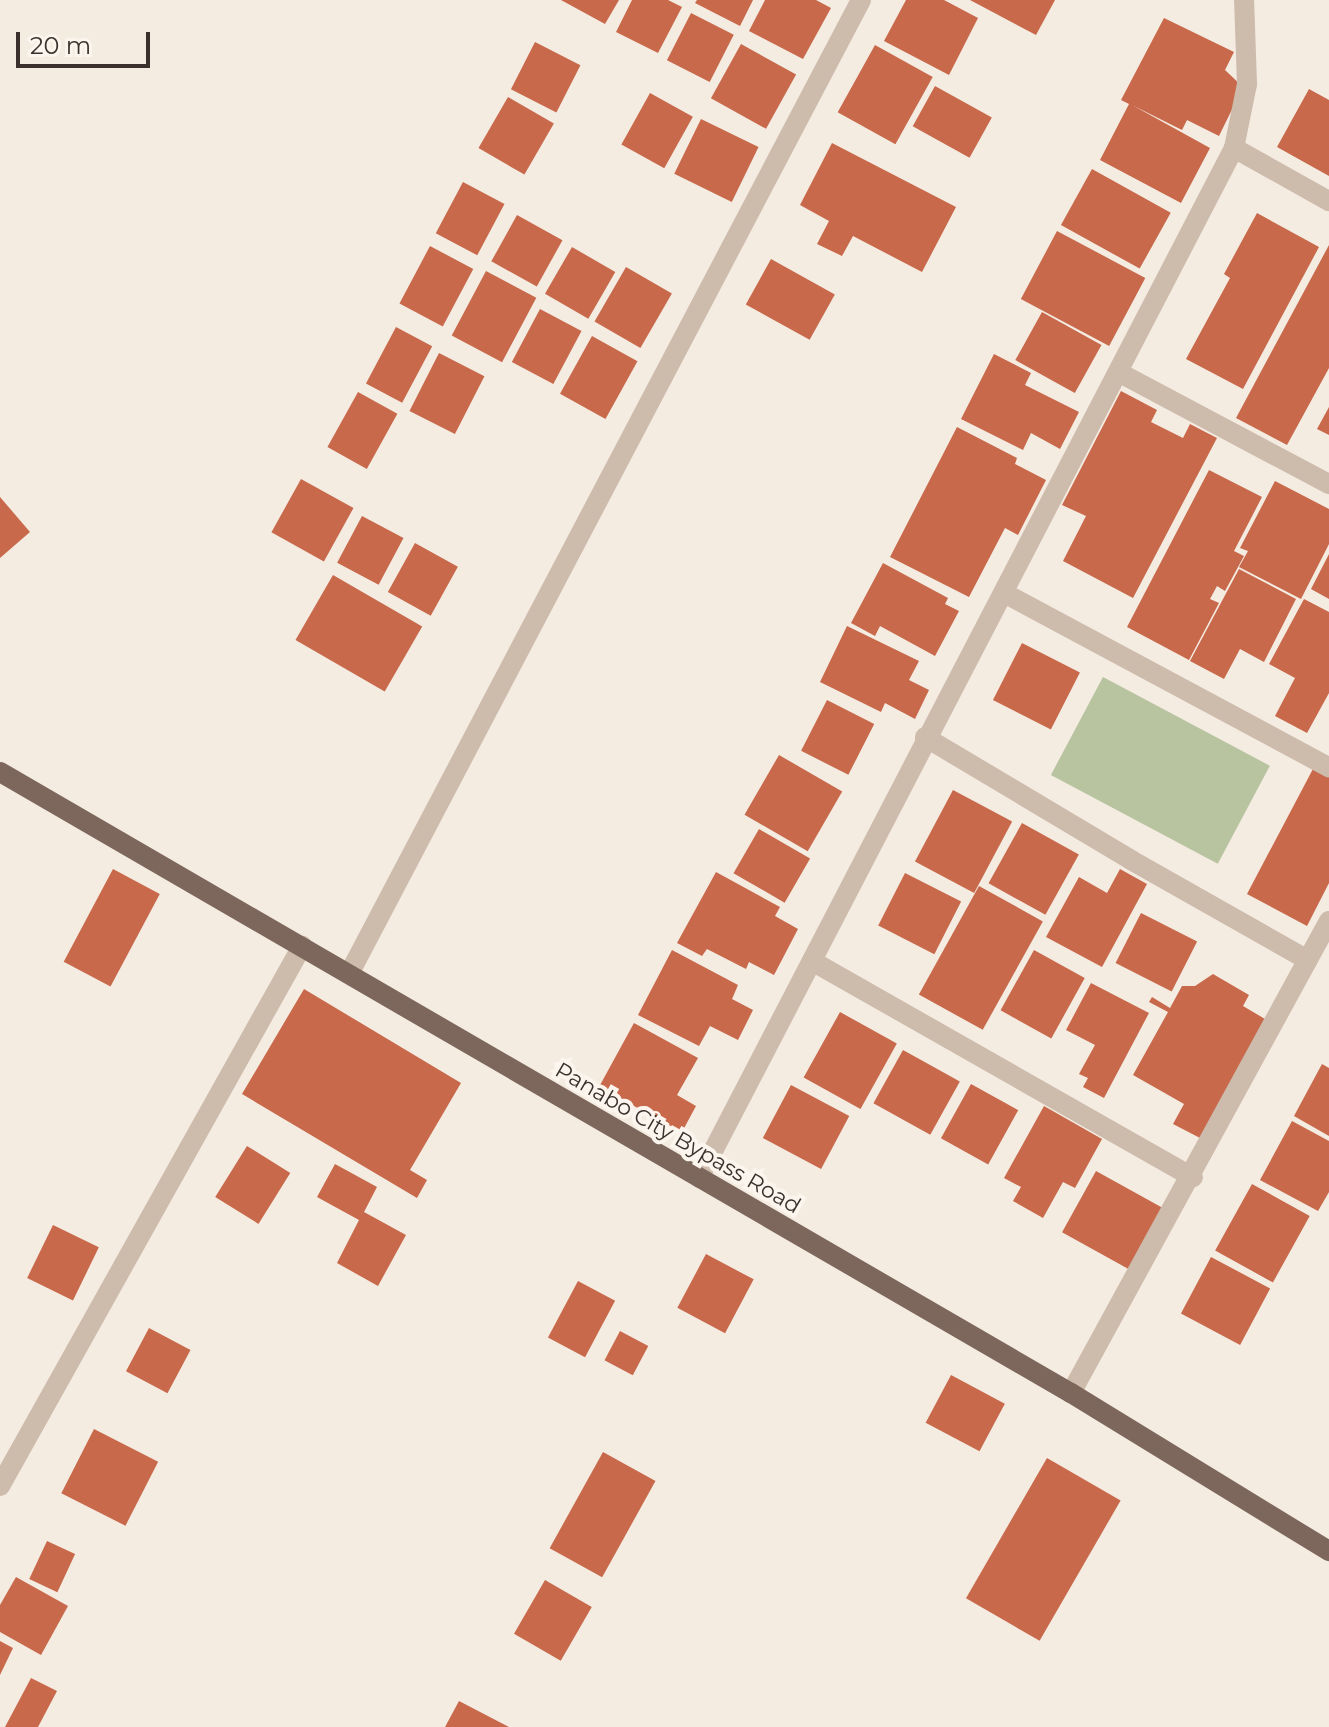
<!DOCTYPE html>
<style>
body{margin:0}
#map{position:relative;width:1329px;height:1727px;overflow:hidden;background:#f4ebe1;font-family:Montserrat,sans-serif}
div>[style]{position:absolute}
.green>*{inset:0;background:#b8c4a0;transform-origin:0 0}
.building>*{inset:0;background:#c8694b;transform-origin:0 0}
.minor>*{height:20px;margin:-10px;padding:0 10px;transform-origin:10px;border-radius:10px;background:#cdbbac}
.major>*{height:20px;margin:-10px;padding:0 10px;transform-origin:10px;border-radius:10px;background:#7d675c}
span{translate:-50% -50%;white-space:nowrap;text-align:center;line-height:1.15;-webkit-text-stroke:8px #fbf5ee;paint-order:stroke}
.street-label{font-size:22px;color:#3b302b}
.scale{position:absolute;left:16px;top:32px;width:134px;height:36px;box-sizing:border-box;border:4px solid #3b302b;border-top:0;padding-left:10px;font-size:24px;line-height:28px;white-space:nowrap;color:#3b302b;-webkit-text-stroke:6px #fbf5ee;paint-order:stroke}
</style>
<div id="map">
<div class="green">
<i style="left:1103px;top:677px;width:189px;height:111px;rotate:28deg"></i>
</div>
<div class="building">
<i style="clip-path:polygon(561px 0,619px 0,605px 24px)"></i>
<i style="clip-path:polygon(632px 0,668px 0,682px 7px,658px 53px,616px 32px)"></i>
<i style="clip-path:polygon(697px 0,753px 0,740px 26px,695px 3px)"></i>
<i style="clip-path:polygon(765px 0,816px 0,831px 8px,803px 59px,749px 31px)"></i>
<i style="clip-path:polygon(906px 0,944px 0,978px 18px,949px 75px,884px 41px)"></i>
<i style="clip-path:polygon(970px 0,1055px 0,1036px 35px)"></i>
<i style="left:691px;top:13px;width:48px;height:53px;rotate:27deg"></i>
<i style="clip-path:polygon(1164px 18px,1234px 52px,1225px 70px,1243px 87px,1219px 136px,1187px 120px,1182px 130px,1132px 105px,1210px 148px,1181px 203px,1100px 160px,1129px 104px,1121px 100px)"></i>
<i style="left:535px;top:42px;width:51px;height:53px;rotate:27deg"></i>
<i style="left:741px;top:44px;width:63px;height:62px;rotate:29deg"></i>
<i style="left:875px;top:45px;width:66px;height:77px;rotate:29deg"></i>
<i style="left:935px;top:86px;width:65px;height:46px;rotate:29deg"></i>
<i style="clip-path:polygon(1309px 89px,1329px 100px,1329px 176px,1277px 147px)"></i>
<i style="left:650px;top:93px;width:49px;height:59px;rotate:29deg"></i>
<i style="left:508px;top:97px;width:53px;height:59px;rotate:30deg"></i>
<i style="left:701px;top:119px;width:64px;height:61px;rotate:26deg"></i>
<i style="clip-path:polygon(832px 143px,956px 207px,922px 272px,853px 236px,842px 256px,817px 244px,829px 221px,800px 205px)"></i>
<i style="left:1092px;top:169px;width:90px;height:64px;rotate:29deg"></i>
<i style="left:463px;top:182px;width:47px;height:58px;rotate:28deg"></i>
<i style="clip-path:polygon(1257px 213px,1319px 247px,1243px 389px,1186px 359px,1230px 278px,1224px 274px)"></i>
<i style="left:517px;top:215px;width:52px;height:53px;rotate:29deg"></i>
<i style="left:1057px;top:231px;width:100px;height:77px;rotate:28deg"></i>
<i style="clip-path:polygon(1329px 245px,1329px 368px,1287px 445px,1236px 418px)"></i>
<i style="left:430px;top:246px;width:49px;height:65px;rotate:28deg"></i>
<i style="left:572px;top:247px;width:50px;height:54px;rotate:30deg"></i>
<i style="left:771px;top:259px;width:73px;height:52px;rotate:29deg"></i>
<i style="left:626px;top:267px;width:53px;height:63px;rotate:30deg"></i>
<i style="left:486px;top:271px;width:57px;height:73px;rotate:28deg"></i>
<i style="left:540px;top:309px;width:47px;height:60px;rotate:28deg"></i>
<i style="left:1042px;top:312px;width:68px;height:55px;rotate:29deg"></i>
<i style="left:396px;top:327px;width:41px;height:64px;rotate:28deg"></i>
<i style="left:592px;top:336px;width:52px;height:66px;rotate:29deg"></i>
<i style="left:439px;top:353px;width:51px;height:65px;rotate:27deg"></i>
<i style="clip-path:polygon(994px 354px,1031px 373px,1025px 385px,1079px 412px,1060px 449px,1031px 433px,1023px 450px,961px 419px)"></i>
<i style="clip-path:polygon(1121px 391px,1157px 410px,1151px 422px,1183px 438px,1190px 424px,1217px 438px,1133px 598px,1063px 561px,1086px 516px,1062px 505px)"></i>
<i style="left:358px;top:392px;width:45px;height:63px;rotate:29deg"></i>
<i style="clip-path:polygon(1329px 407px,1329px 435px,1317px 429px)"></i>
<i style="clip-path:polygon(957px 427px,1017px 458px,1015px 464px,1046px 480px,1018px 535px,1005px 528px,969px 597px,890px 557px)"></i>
<i style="clip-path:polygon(1209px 470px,1262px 497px,1234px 551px,1244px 556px,1225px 591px,1217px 586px,1210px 599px,1219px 603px,1189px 660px,1127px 627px)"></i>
<i style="left:301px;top:479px;width:60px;height:61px;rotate:29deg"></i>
<i style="clip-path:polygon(1275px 481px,1329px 509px,1329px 544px,1301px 599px,1239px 567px,1248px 551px,1240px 548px)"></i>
<i style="clip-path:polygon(0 497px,30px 532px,0 558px)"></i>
<i style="left:362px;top:516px;width:47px;height:53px;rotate:28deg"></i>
<i style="left:415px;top:543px;width:49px;height:56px;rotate:29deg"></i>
<i style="clip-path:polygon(1329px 554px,1329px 599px,1311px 589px)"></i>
<i style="clip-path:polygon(883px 563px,948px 598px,945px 604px,959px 611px,935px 656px,880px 626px,875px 636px,851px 623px)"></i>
<i style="clip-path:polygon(1239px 569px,1296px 599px,1264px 662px,1240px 649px,1224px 679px,1190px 661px)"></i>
<i style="left:333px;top:575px;width:103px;height:75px;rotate:30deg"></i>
<i style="clip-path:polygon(1304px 599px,1329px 612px,1329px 693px,1307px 733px,1275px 716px,1295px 678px,1269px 664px)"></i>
<i style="clip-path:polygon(847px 626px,919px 661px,909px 680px,929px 690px,915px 719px,885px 703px,881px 712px,820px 682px)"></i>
<i style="left:1022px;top:643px;width:65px;height:64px;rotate:27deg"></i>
<i style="left:827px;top:700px;width:53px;height:57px;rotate:27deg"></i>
<i style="left:779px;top:755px;width:73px;height:69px;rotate:30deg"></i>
<i style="clip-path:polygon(1314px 767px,1329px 775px,1329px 883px,1307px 926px,1247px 894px)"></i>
<i style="left:953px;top:790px;width:67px;height:81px;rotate:28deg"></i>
<i style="left:1022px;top:823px;width:65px;height:69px;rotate:29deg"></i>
<i style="left:759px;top:829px;width:59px;height:51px;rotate:30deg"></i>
<i style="left:113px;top:869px;width:53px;height:105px;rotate:28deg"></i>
<i style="clip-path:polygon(1120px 869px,1147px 884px,1102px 967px,1046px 937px,1079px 877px,1107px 893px)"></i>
<i style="clip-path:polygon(716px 872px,780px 907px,775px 916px,798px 929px,774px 975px,749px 962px,746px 969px,707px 949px,702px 956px,677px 943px)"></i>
<i style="left:905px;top:873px;width:63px;height:59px;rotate:27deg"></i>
<i style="left:979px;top:886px;width:73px;height:124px;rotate:29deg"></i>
<i style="left:1141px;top:913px;width:63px;height:56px;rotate:27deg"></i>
<i style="clip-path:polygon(672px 950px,738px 985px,732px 999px,753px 1010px,738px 1040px,710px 1026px,699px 1046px,638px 1015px)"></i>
<i style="left:1034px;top:950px;width:58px;height:69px;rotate:29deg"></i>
<i style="clip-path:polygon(1213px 974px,1249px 995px,1243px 1006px,1265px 1019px,1200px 1138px,1173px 1124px,1184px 1104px,1133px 1075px,1168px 1012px,1149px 1002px,1152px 997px,1170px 1008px,1182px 986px,1195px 986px)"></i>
<i style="clip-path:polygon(1091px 983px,1149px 1013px,1104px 1098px,1083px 1087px,1088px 1078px,1079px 1074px,1095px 1045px,1066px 1030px)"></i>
<i style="clip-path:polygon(304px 989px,461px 1083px,410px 1170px,427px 1180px,417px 1198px,242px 1094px)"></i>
<i style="left:840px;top:1012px;width:65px;height:75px;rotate:29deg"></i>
<i style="clip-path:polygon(634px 1023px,698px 1058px,677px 1095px,696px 1106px,682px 1132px,599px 1087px)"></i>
<i style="left:903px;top:1050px;width:65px;height:61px;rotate:29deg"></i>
<i style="clip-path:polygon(1322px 1064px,1329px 1068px,1329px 1136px,1294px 1116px)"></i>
<i style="left:971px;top:1084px;width:54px;height:62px;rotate:29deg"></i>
<i style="left:791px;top:1085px;width:66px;height:60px;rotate:28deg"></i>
<i style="clip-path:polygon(1044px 1106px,1102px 1139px,1075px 1188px,1063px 1182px,1043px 1218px,1013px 1201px,1021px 1187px,1004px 1178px)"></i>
<i style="clip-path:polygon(1292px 1121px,1329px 1141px,1329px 1192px,1318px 1211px,1260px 1180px)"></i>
<i style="left:247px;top:1146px;width:51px;height:60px;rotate:32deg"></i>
<i style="clip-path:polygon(335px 1164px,377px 1187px,364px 1212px,406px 1235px,378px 1286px,337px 1263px,359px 1220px,317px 1197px)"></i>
<i style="left:1096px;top:1171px;width:79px;height:70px;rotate:29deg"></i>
<i style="left:1252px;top:1184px;width:66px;height:76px;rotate:29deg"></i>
<i style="left:53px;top:1225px;width:51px;height:59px;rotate:26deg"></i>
<i style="left:706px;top:1254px;width:54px;height:61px;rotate:28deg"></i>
<i style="left:1211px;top:1257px;width:67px;height:64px;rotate:28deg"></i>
<i style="left:578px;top:1281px;width:42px;height:64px;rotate:28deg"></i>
<i style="left:149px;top:1328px;width:47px;height:49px;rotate:28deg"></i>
<i style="left:620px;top:1331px;width:32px;height:33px;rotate:28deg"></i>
<i style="left:951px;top:1375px;width:61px;height:54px;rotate:28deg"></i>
<i style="left:94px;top:1429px;width:72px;height:72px;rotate:27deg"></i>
<i style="left:603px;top:1452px;width:60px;height:110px;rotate:29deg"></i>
<i style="left:1047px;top:1458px;width:85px;height:162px;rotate:30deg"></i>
<i style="left:47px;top:1541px;width:31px;height:42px;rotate:25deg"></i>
<i style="clip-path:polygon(16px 1577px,68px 1606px,41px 1655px,0 1632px,0 1605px)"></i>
<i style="left:545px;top:1580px;width:54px;height:62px;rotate:30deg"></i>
<i style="clip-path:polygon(0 1641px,13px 1648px,0 1675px)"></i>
<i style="clip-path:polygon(31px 1678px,57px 1691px,38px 1727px,5px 1727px)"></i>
<i style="clip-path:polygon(459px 1701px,509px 1727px,445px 1727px)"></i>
</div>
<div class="minor">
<i style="left:1234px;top:148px;width:109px;rotate:29.2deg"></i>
<i style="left:1120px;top:373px;width:237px;rotate:28deg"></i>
<i style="left:1004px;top:593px;width:369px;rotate:28.2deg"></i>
<i style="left:925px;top:737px;width:240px;rotate:30.8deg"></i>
<i style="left:1131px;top:860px;width:203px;rotate:29.5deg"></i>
<i style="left:812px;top:961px;width:438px;rotate:29.6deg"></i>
<i style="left:349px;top:974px;width:1100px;rotate:-62.27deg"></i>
<i style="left:699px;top:1178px;width:1161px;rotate:-62.55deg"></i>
<i style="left:1234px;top:148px;width:65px;rotate:-78.5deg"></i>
<i style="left:1247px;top:84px;width:84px;rotate:-92deg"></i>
<i style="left:1071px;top:1393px;width:538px;rotate:-61.34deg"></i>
<i style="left:0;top:1486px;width:619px;rotate:-60.78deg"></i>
</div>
<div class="major">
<i style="left:0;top:772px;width:1238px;rotate:30.11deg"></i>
<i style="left:1071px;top:1393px;width:303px;rotate:31.5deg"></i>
</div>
<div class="street-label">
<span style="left:678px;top:1138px;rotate:30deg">Panabo City Bypass Road</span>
</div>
<div class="scale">20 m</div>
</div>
